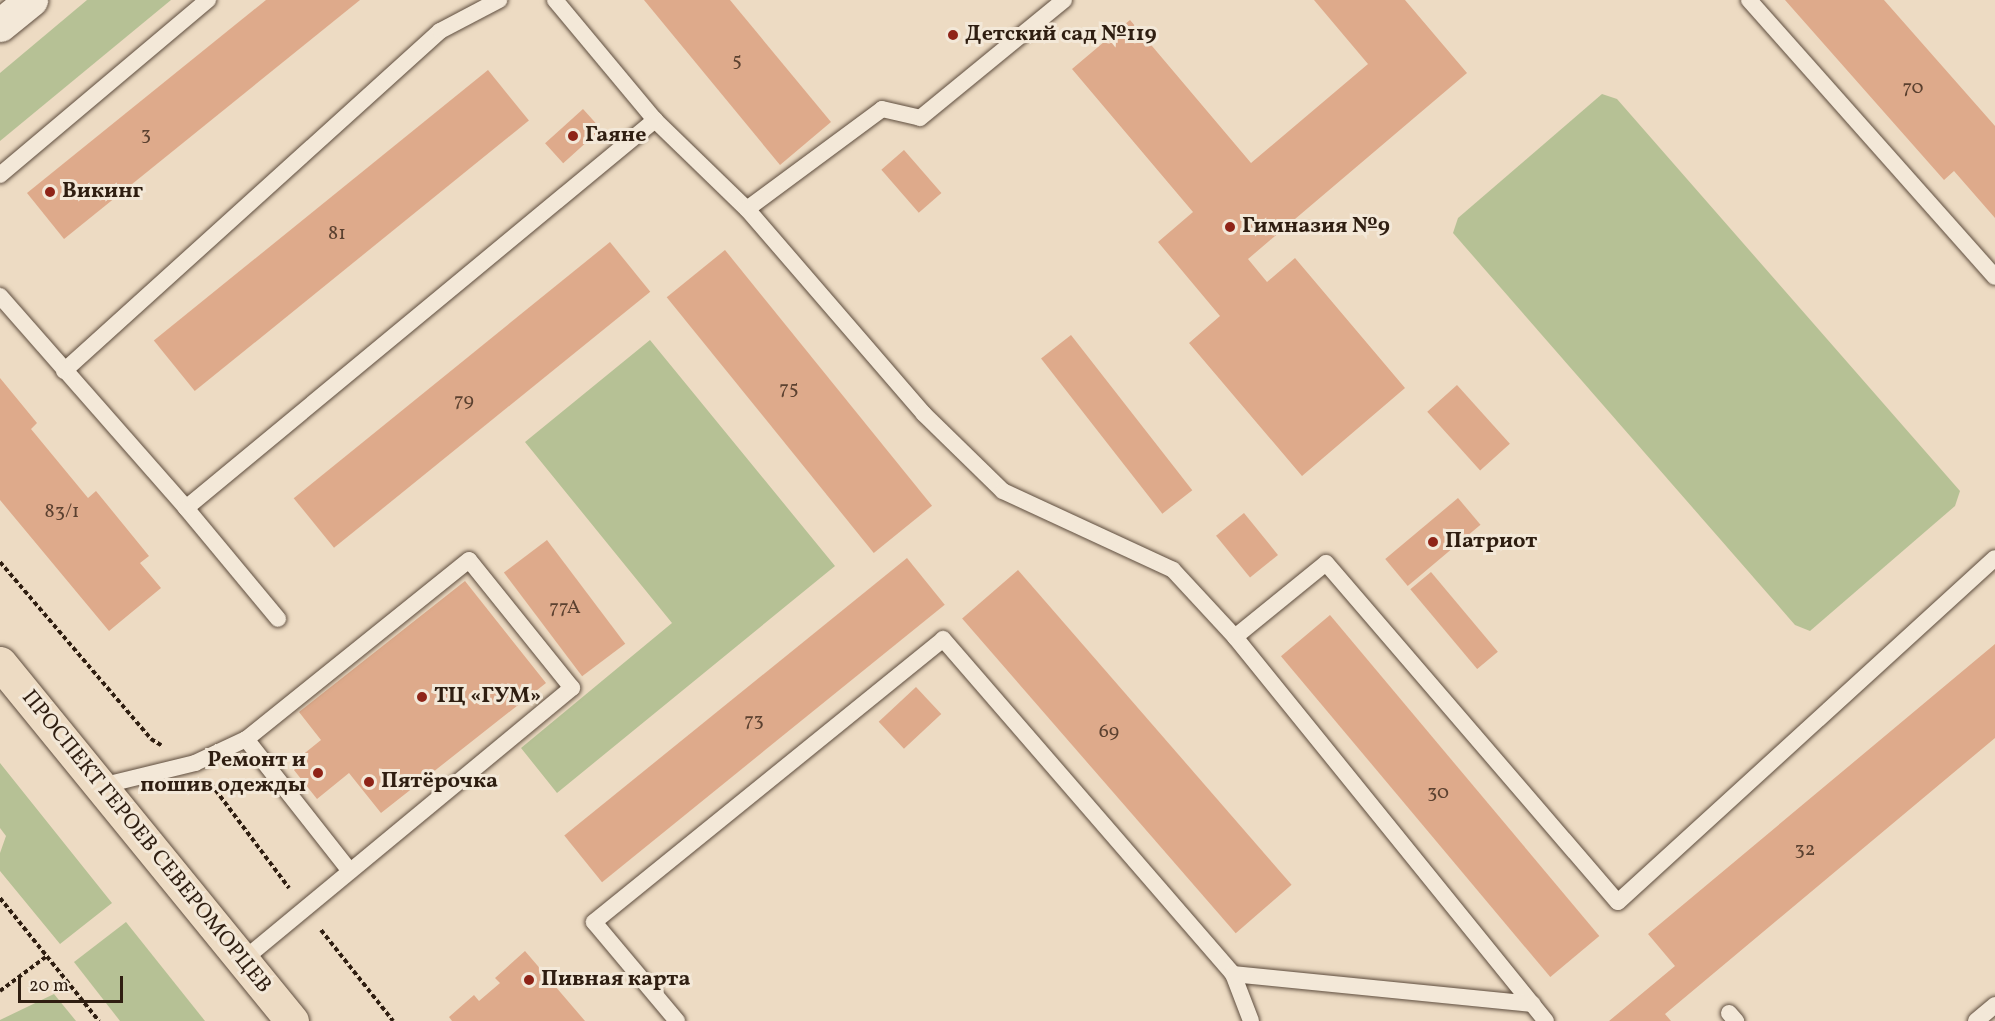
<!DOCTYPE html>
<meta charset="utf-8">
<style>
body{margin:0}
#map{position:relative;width:1995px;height:1021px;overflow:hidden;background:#eddbc3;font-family:Vollkorn,serif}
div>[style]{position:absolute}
.green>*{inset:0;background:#b6c195}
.building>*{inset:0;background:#deaa8b;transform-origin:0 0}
.path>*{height:4px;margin-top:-2px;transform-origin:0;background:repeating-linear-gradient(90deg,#2f1e11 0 4.5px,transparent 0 7.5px)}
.roads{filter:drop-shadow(0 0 2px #5e4d3e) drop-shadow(0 0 2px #5e4d3e)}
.service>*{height:16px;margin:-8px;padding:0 8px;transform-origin:8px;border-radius:8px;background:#f3e8d8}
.tertiary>*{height:33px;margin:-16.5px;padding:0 16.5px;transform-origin:16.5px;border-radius:16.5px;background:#f3e8d8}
.primary>*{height:33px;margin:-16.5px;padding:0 16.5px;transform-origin:16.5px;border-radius:16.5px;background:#eddbc3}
.dots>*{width:16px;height:16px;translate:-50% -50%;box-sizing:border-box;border:3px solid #f3e8d8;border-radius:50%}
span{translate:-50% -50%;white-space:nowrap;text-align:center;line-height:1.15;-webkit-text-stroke:6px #f3e8d8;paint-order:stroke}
.number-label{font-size:20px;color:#5b4130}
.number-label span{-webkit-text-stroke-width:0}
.poi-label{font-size:22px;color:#2f1e11;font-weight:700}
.left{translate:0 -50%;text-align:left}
.right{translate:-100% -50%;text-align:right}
.street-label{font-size:22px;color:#2f1e11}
.scale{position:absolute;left:18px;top:976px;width:105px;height:27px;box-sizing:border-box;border:3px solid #2f1e11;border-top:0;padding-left:8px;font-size:18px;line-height:21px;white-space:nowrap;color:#2f1e11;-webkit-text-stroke:4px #f3e8d8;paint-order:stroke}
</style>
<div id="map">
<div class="green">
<i style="clip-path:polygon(87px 0,171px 0,0 141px,0 73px)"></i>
<i style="clip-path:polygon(1602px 94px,1617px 99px,1960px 491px,1955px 506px,1810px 631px,1795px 625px,1453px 233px,1458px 218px)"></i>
<i style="clip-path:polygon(650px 340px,835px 566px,557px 793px,521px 748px,672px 623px,525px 442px)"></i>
<i style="clip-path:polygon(0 763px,112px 903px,60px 944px,0 871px,0 853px,6px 836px,0 828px)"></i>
<i style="clip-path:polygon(126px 922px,205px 1021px,120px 1021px,74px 962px)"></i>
<i style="clip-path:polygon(54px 994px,76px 1021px,0 1021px,0 1020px)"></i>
</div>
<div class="building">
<i style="clip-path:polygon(266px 0,360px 0,64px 239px,27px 193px)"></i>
<i style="clip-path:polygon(644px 0,730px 0,831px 122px,780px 165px)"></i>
<i style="clip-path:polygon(1314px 0,1405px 0,1467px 73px,1248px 259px,1267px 282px,1295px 258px,1405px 388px,1302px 476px,1189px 343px,1220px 316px,1158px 242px,1193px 212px,1072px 69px,1130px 20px,1251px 163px,1368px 64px)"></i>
<i style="clip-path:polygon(1785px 0,1884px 0,1995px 126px,1995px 218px,1954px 171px,1944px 180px)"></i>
<i style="left:488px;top:70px;width:65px;height:430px;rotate:51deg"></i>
<i style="left:583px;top:109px;width:27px;height:51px;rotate:48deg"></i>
<i style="left:904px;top:150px;width:57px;height:30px;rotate:49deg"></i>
<i style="left:610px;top:242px;width:64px;height:407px;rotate:51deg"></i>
<i style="left:725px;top:250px;width:329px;height:75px;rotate:51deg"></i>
<i style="left:1071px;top:335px;width:197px;height:38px;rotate:52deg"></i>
<i style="clip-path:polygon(0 378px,37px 423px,31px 429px,88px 498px,96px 491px,149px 556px,140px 563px,161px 588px,109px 631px,0 500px)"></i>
<i style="left:1457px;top:385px;width:79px;height:40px;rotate:48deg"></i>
<i style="left:1458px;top:498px;width:35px;height:95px;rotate:50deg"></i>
<i style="left:1244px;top:513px;width:54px;height:36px;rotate:51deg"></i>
<i style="left:547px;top:540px;width:130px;height:54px;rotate:53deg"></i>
<i style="left:907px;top:558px;width:60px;height:441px;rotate:51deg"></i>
<i style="left:1018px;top:570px;width:417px;height:74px;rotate:49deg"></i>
<i style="left:1431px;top:572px;width:104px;height:27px;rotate:50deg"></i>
<i style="clip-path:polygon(465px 581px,546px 683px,381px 813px,349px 773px,317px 799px,290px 765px,321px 740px,299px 712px)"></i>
<i style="left:1330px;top:615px;width:419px;height:64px;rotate:50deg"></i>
<i style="clip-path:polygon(1995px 644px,1995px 738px,1665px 1014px,1671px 1021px,1609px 1021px,1675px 966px,1648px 934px)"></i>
<i style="left:916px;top:687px;width:37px;height:51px;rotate:47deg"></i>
<i style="clip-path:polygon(525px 951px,585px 1021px,452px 1021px,449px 1017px,474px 995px,479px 1001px,500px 983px,495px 978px)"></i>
</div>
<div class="path">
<i style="left:0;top:562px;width:233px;rotate:49.5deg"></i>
<i style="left:151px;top:739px;width:12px;rotate:31deg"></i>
<i style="left:211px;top:784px;width:130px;rotate:53.1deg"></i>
<i style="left:0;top:898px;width:158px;rotate:51.2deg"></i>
<i style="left:321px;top:930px;width:116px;rotate:51.6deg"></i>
<i style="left:0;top:991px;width:59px;rotate:-36.7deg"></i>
</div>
<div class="roads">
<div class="service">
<i style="left:555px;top:0;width:156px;rotate:50.2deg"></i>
<i style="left:655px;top:120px;width:128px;rotate:44.1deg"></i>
<i style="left:747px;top:209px;width:271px;rotate:49.2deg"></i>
<i style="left:924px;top:414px;width:110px;rotate:44.3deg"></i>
<i style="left:1003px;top:491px;width:187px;rotate:24.9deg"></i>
<i style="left:1173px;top:570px;width:91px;rotate:47.2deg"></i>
<i style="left:1235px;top:637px;width:494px;rotate:51deg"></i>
<i style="left:1749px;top:0;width:370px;rotate:48.4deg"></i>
<i style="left:0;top:175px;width:272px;rotate:-40.1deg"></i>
<i style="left:747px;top:209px;width:168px;rotate:-36.5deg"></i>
<i style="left:882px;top:109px;width:39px;rotate:13deg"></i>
<i style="left:920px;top:118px;width:186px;rotate:-39.3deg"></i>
<i style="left:0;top:296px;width:282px;rotate:48.7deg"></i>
<i style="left:186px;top:508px;width:609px;rotate:-39.6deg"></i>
<i style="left:64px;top:371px;width:507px;rotate:-42.12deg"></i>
<i style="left:440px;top:31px;width:67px;rotate:-27.7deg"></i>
<i style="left:186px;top:508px;width:144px;rotate:50.3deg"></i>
<i style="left:1235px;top:637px;width:117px;rotate:-39.1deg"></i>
<i style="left:1326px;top:563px;width:447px;rotate:49.3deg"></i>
<i style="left:1618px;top:902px;width:510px;rotate:-42.38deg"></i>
<i style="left:101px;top:786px;width:97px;rotate:-13.7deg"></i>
<i style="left:195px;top:763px;width:56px;rotate:-25.2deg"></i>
<i style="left:243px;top:960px;width:427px;rotate:-39.6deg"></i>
<i style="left:572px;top:688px;width:164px;rotate:-128.8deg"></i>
<i style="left:469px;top:560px;width:286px;rotate:141.2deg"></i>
<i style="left:246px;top:739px;width:167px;rotate:51.8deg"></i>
<i style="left:1233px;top:974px;width:50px;rotate:69deg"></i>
<i style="left:1729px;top:1013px;width:11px;rotate:49deg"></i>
<i style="left:677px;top:1021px;width:129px;rotate:-130deg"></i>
<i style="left:594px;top:922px;width:449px;rotate:-39deg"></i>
<i style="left:943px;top:639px;width:443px;rotate:49.1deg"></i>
<i style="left:1233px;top:974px;width:301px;rotate:5.7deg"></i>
<i style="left:1976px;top:1021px;width:25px;rotate:-40deg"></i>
</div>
<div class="tertiary">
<i style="left:0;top:25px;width:40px;rotate:-39deg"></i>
</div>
<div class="primary">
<i style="left:0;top:663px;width:462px;rotate:50.8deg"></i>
</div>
</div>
<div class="dots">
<i style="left:953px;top:35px;background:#8f2418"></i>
<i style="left:573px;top:136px;background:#8f2418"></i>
<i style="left:50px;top:192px;background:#8f2418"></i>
<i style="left:1230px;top:227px;background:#8f2418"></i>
<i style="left:1433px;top:542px;background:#8f2418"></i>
<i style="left:422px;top:697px;background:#8f2418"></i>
<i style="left:318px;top:773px;background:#8f2418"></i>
<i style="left:369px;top:782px;background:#8f2418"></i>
<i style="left:529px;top:980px;background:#8f2418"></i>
</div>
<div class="number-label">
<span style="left:737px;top:61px">5</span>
<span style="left:1913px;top:88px">70</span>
<span style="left:146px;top:135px">3</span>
<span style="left:337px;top:234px">81</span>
<span style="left:789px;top:389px">75</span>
<span style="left:464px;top:401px">79</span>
<span style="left:62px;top:512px">83/1</span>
<span style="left:565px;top:608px">77А</span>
<span style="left:754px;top:721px">73</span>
<span style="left:1109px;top:732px">69</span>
<span style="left:1438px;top:793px">30</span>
<span style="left:1805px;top:850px">32</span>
</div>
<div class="poi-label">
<span class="left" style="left:965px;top:35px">Детский сад №119</span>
<span class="left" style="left:585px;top:136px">Гаяне</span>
<span class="left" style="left:62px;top:192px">Викинг</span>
<span class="left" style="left:1242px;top:227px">Гимназия №9</span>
<span class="left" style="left:1445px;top:542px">Патриот</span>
<span class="left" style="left:434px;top:697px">ТЦ «ГУМ»</span>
<span class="right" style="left:306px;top:773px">Ремонт и<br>пошив одежды</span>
<span class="left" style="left:381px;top:782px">Пятёрочка</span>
<span class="left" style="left:541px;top:980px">Пивная карта</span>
</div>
<div class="street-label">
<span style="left:146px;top:842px;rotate:51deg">ПРОСПЕКТ ГЕРОЕВ СЕВЕРОМОРЦЕВ</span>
</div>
<div class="scale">20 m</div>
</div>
